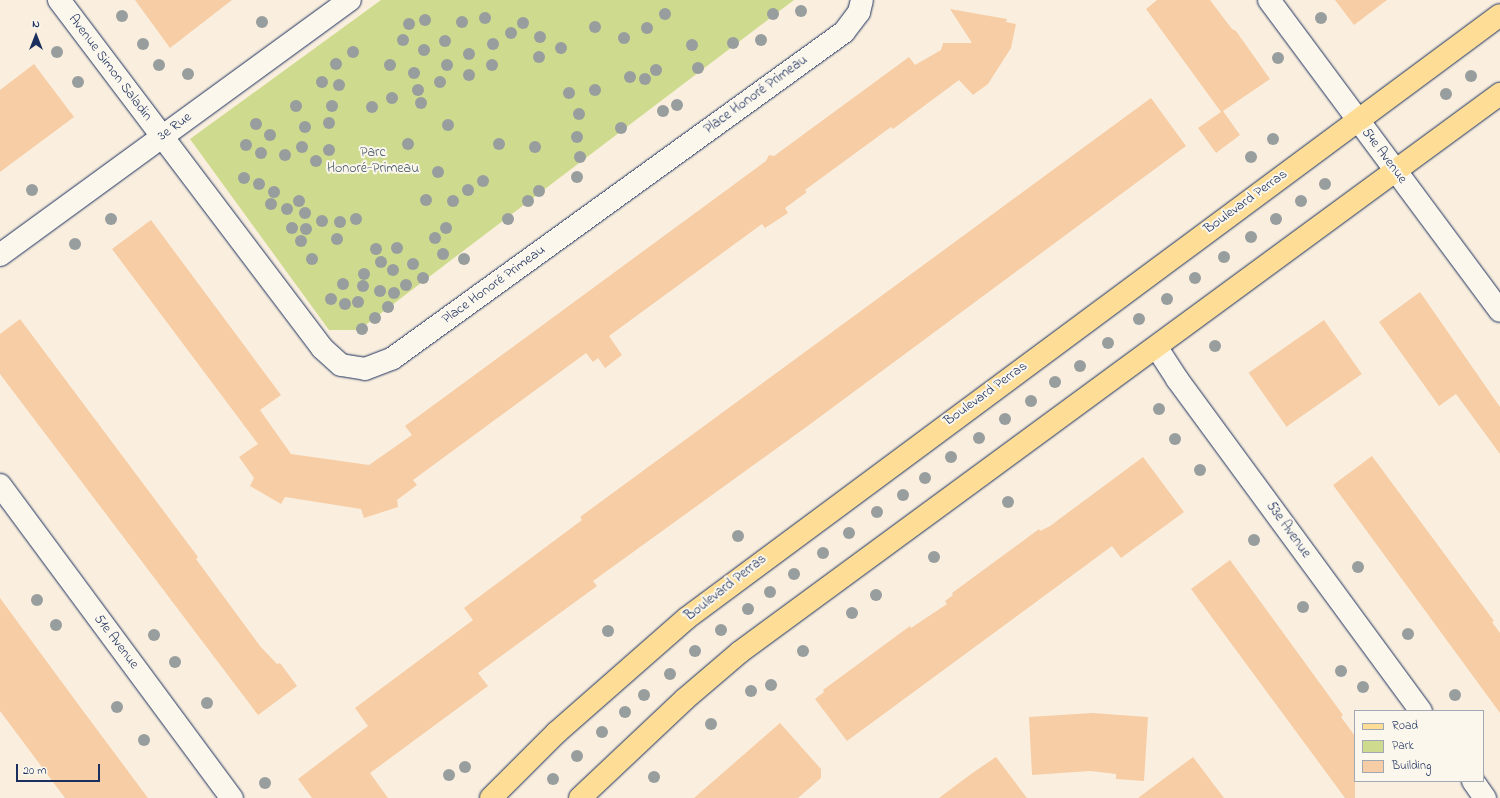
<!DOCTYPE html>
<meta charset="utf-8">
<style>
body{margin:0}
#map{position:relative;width:1500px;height:798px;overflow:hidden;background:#faefde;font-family:"Indie Flower",sans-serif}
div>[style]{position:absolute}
.green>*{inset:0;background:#cedb8e}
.building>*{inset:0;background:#f7cda6;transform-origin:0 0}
.roads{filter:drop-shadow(0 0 1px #1b2f5e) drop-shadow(0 0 1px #1b2f5e)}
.minor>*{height:22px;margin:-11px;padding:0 11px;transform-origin:11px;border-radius:11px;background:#fbf7ec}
.major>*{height:22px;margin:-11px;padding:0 11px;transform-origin:11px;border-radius:11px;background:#fede96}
.trees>*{width:12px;height:12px;margin:-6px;border-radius:50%;background:#989d9e}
span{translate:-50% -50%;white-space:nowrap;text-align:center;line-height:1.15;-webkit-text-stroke:4px #fbf7ec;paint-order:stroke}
.street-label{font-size:14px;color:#1b2f5e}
.park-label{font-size:14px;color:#485a6a}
.legend{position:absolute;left:1354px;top:710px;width:130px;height:72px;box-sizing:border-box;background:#fbf7ec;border:1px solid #a1a7b3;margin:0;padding:5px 7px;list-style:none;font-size:12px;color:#1b2f5e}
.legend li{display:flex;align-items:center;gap:8px;height:20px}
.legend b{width:20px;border:1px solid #a1a7b3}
.north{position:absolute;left:16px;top:16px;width:40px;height:40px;-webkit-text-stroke:3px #fbf7ec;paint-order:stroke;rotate:0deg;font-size:11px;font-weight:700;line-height:16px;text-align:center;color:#1b2f5e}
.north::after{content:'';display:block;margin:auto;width:14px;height:18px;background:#1b2f5e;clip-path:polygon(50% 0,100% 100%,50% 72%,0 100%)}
.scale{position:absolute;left:16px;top:764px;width:84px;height:18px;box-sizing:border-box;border:2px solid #1b2f5e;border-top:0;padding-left:5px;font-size:12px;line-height:14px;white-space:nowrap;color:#1b2f5e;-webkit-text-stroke:3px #fbf7ec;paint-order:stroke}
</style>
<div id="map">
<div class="green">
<i style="clip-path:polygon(381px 0,794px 0,359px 330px,329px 330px,190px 139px)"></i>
</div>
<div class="building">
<i style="clip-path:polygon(135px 0,232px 0,170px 48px)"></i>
<i style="clip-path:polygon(1157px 0,1210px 0,1232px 29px,1236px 31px,1270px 79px,1223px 111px,1240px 135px,1216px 153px,1198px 128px,1221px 112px,1146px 9px)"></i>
<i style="clip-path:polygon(1335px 0,1387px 0,1354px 25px)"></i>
<i style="clip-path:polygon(950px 9px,1007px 19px,1006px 22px,1016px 24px,1011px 48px,988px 84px,973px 95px,959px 80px,893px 129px,891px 127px,805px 190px,807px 192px,785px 208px,788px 213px,765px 228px,762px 224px,609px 336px,622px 355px,605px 368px,598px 358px,593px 362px,586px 353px,413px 480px,417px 485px,397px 500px,398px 507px,364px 518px,361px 509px,285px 497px,281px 504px,250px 486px,254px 478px,239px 457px,258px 444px,112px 249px,151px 220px,281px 395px,260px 410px,291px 454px,369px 465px,412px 435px,405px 426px,766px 161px,769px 155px,774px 156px,909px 57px,915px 65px,941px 50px,943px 43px,972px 43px)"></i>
<i style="clip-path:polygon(34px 64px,74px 117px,0 172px,0 90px)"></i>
<i style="clip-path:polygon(1151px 98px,1186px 146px,809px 425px,593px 581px,597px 586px,478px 673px,488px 686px,370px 773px,388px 798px,312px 798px,298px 779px,368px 726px,355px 708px,473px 620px,464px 608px,582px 520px,580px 517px)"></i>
<i style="clip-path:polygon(1420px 292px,1500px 407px,1500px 454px,1456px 394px,1439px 406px,1379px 322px)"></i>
<i style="clip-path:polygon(20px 319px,198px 557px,196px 559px,260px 646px,277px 664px,280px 663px,297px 686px,258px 715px,0 374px,0 334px)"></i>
<i style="left:1324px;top:320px;width:66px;height:92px;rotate:55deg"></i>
<i style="clip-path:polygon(1372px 456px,1494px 621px,1492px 622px,1500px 633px,1500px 713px,1333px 485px)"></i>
<i style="clip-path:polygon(1143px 457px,1184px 512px,1121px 558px,1112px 546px,847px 741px,815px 699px,824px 692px,823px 690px,910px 626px,911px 628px,947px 604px,945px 601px,953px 595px,952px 593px,1039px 529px,1040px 531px,1050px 526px)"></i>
<i style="clip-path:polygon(1230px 560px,1343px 715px,1341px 717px,1355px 736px,1355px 798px,1345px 798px,1191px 589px)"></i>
<i style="clip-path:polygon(0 598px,75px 700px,148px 798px,65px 798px,0 711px)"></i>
<i style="clip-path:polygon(1092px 713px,1148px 717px,1144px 781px,1116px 779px,1116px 774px,1090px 771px,1032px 775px,1029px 717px)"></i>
<i style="clip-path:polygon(780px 723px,821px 769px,821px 778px,798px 798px,694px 798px)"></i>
<i style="clip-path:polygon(996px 757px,1027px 798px,939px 798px,971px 774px)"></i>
<i style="clip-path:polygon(1193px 757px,1224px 798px,1138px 798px)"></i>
</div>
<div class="roads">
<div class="minor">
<i style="left:59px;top:0;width:436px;rotate:52.9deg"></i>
<i style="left:322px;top:348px;width:25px;rotate:42deg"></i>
<i style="left:341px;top:365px;width:24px;rotate:9deg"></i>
<i style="left:365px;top:369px;width:30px;rotate:-21deg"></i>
<i style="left:393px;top:358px;width:556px;rotate:-35.86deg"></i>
<i style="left:844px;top:32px;width:25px;rotate:-53deg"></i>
<i style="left:859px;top:12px;width:12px;rotate:-76deg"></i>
<i style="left:1269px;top:0;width:387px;rotate:53.4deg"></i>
<i style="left:0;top:255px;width:433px;rotate:-36.1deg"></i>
<i style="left:1157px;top:348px;width:37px;rotate:57deg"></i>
<i style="left:1177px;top:379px;width:412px;rotate:53.7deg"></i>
<i style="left:0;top:485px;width:390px;rotate:53.5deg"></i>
<i style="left:1473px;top:781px;width:21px;rotate:55deg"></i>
</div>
<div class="major">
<i style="left:491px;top:798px;width:92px;rotate:-45deg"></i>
<i style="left:556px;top:733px;width:174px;rotate:-41.3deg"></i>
<i style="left:687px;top:618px;width:1012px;rotate:-36.56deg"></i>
<i style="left:580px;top:798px;width:144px;rotate:-43.3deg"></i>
<i style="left:685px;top:699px;width:72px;rotate:-40.5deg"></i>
<i style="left:740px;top:652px;width:943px;rotate:-36.29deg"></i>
</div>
</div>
<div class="trees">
<i style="left:801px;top:11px"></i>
<i style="left:665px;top:14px"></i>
<i style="left:773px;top:14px"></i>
<i style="left:122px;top:16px"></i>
<i style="left:485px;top:18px"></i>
<i style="left:1321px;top:18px"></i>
<i style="left:425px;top:20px"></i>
<i style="left:262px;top:22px"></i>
<i style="left:462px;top:22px"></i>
<i style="left:523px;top:23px"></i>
<i style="left:409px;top:24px"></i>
<i style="left:595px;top:27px"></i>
<i style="left:647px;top:28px"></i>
<i style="left:511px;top:33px"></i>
<i style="left:540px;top:37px"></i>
<i style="left:624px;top:38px"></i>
<i style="left:403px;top:40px"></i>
<i style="left:761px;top:40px"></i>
<i style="left:445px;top:41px"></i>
<i style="left:733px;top:43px"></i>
<i style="left:143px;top:44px"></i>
<i style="left:493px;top:44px"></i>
<i style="left:692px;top:45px"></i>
<i style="left:561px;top:48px"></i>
<i style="left:424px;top:50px"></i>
<i style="left:57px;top:52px"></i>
<i style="left:353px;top:52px"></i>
<i style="left:469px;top:54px"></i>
<i style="left:539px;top:57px"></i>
<i style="left:1278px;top:58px"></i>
<i style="left:336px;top:64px"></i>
<i style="left:159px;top:65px"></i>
<i style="left:390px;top:65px"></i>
<i style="left:447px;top:65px"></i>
<i style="left:492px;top:65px"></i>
<i style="left:698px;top:68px"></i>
<i style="left:656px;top:70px"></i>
<i style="left:414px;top:73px"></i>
<i style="left:188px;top:74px"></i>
<i style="left:469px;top:75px"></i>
<i style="left:1471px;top:76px"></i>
<i style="left:630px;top:77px"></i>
<i style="left:645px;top:79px"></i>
<i style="left:78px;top:82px"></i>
<i style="left:322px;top:82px"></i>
<i style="left:440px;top:82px"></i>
<i style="left:339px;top:85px"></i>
<i style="left:418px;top:90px"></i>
<i style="left:595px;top:90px"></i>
<i style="left:569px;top:93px"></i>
<i style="left:1446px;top:94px"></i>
<i style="left:392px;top:98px"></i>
<i style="left:421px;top:103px"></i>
<i style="left:677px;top:105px"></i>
<i style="left:296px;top:106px"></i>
<i style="left:332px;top:106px"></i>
<i style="left:372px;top:107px"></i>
<i style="left:663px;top:111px"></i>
<i style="left:579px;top:114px"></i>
<i style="left:329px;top:123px"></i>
<i style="left:256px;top:124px"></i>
<i style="left:448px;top:125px"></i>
<i style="left:305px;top:127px"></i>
<i style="left:621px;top:128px"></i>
<i style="left:270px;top:135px"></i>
<i style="left:577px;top:137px"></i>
<i style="left:1273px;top:139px"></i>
<i style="left:408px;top:144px"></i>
<i style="left:499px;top:144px"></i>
<i style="left:246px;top:145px"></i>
<i style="left:302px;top:147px"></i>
<i style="left:535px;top:147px"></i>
<i style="left:329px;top:150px"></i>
<i style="left:261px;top:153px"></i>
<i style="left:285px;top:155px"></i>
<i style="left:580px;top:157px"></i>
<i style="left:1251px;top:157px"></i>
<i style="left:316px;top:161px"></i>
<i style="left:438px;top:172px"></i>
<i style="left:577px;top:177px"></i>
<i style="left:244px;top:178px"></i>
<i style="left:483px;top:181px"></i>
<i style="left:259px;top:184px"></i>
<i style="left:1325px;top:184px"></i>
<i style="left:32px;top:190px"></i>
<i style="left:468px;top:190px"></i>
<i style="left:539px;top:191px"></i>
<i style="left:274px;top:192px"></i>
<i style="left:426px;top:200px"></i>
<i style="left:299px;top:201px"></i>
<i style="left:453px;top:201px"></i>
<i style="left:528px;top:201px"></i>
<i style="left:1301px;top:201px"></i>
<i style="left:271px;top:204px"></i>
<i style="left:287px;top:209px"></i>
<i style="left:305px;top:213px"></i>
<i style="left:111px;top:219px"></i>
<i style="left:356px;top:219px"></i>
<i style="left:508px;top:219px"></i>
<i style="left:1276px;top:219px"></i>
<i style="left:322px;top:221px"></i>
<i style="left:340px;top:222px"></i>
<i style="left:292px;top:228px"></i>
<i style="left:446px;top:228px"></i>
<i style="left:306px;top:229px"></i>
<i style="left:1251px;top:237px"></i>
<i style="left:435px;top:238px"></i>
<i style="left:337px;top:239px"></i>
<i style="left:301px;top:241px"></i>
<i style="left:75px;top:244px"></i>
<i style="left:397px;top:248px"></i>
<i style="left:376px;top:249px"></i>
<i style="left:443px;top:254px"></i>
<i style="left:1224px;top:257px"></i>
<i style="left:312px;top:259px"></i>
<i style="left:464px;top:259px"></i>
<i style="left:381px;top:262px"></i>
<i style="left:413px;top:264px"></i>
<i style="left:393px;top:270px"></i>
<i style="left:364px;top:274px"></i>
<i style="left:423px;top:278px"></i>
<i style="left:1195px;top:278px"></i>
<i style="left:343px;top:284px"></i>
<i style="left:406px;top:285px"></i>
<i style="left:363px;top:286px"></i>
<i style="left:380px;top:291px"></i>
<i style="left:394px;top:293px"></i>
<i style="left:331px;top:299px"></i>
<i style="left:1167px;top:299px"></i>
<i style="left:358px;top:302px"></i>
<i style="left:345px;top:304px"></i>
<i style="left:388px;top:307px"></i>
<i style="left:375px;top:318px"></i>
<i style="left:1139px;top:319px"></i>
<i style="left:362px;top:329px"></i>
<i style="left:1108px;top:343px"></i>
<i style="left:1215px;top:346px"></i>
<i style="left:1080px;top:366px"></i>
<i style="left:1055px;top:382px"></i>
<i style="left:1031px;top:401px"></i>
<i style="left:1159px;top:409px"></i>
<i style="left:1005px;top:419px"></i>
<i style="left:979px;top:438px"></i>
<i style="left:1175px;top:439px"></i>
<i style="left:951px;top:457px"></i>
<i style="left:1200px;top:470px"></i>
<i style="left:925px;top:478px"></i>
<i style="left:903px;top:495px"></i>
<i style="left:1008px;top:502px"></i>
<i style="left:877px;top:512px"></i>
<i style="left:849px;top:533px"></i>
<i style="left:738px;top:536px"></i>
<i style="left:1254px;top:540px"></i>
<i style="left:823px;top:553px"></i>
<i style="left:934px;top:557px"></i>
<i style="left:1358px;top:567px"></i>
<i style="left:794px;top:574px"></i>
<i style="left:770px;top:592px"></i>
<i style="left:876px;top:595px"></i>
<i style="left:37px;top:600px"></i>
<i style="left:1303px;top:607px"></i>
<i style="left:748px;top:609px"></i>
<i style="left:852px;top:613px"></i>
<i style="left:56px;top:625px"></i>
<i style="left:721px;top:630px"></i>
<i style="left:608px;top:631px"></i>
<i style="left:1408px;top:634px"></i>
<i style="left:154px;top:635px"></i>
<i style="left:695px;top:651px"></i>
<i style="left:803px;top:651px"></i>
<i style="left:175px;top:662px"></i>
<i style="left:1341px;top:671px"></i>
<i style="left:670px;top:674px"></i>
<i style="left:771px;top:685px"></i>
<i style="left:1363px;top:687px"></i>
<i style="left:751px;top:691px"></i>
<i style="left:644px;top:695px"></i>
<i style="left:1455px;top:695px"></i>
<i style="left:207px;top:703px"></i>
<i style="left:117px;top:707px"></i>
<i style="left:625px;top:712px"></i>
<i style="left:711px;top:724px"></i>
<i style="left:602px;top:732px"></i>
<i style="left:144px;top:740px"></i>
<i style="left:577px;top:756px"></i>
<i style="left:465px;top:767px"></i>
<i style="left:449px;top:775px"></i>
<i style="left:654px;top:777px"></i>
<i style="left:553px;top:779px"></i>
<i style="left:265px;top:783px"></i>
</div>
<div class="street-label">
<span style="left:110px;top:68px;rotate:53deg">Avenue Simon Saladin</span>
<span style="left:756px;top:95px;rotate:-36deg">Place Honoré Primeau</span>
<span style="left:175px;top:127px;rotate:-36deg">3e Rue</span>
<span style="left:1384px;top:156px;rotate:53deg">54e Avenue</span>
<span style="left:1246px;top:202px;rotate:-36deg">Boulevard Perras</span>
<span style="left:494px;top:285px;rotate:-36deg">Place Honoré Primeau</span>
<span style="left:986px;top:394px;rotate:-36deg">Boulevard Perras</span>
<span style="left:1288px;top:530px;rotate:54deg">53e Avenue</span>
<span style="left:726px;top:588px;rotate:-38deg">Boulevard Perras</span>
<span style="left:116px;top:642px;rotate:53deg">51e Avenue</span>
</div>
<div class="park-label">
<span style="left:373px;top:161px">Parc<br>Honoré-Primeau</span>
</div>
<ul class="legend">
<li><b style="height:5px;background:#fede96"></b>Road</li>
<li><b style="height:11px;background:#cedb8e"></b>Park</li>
<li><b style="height:11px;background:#f7cda6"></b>Building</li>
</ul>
<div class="north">N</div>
<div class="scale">20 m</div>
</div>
